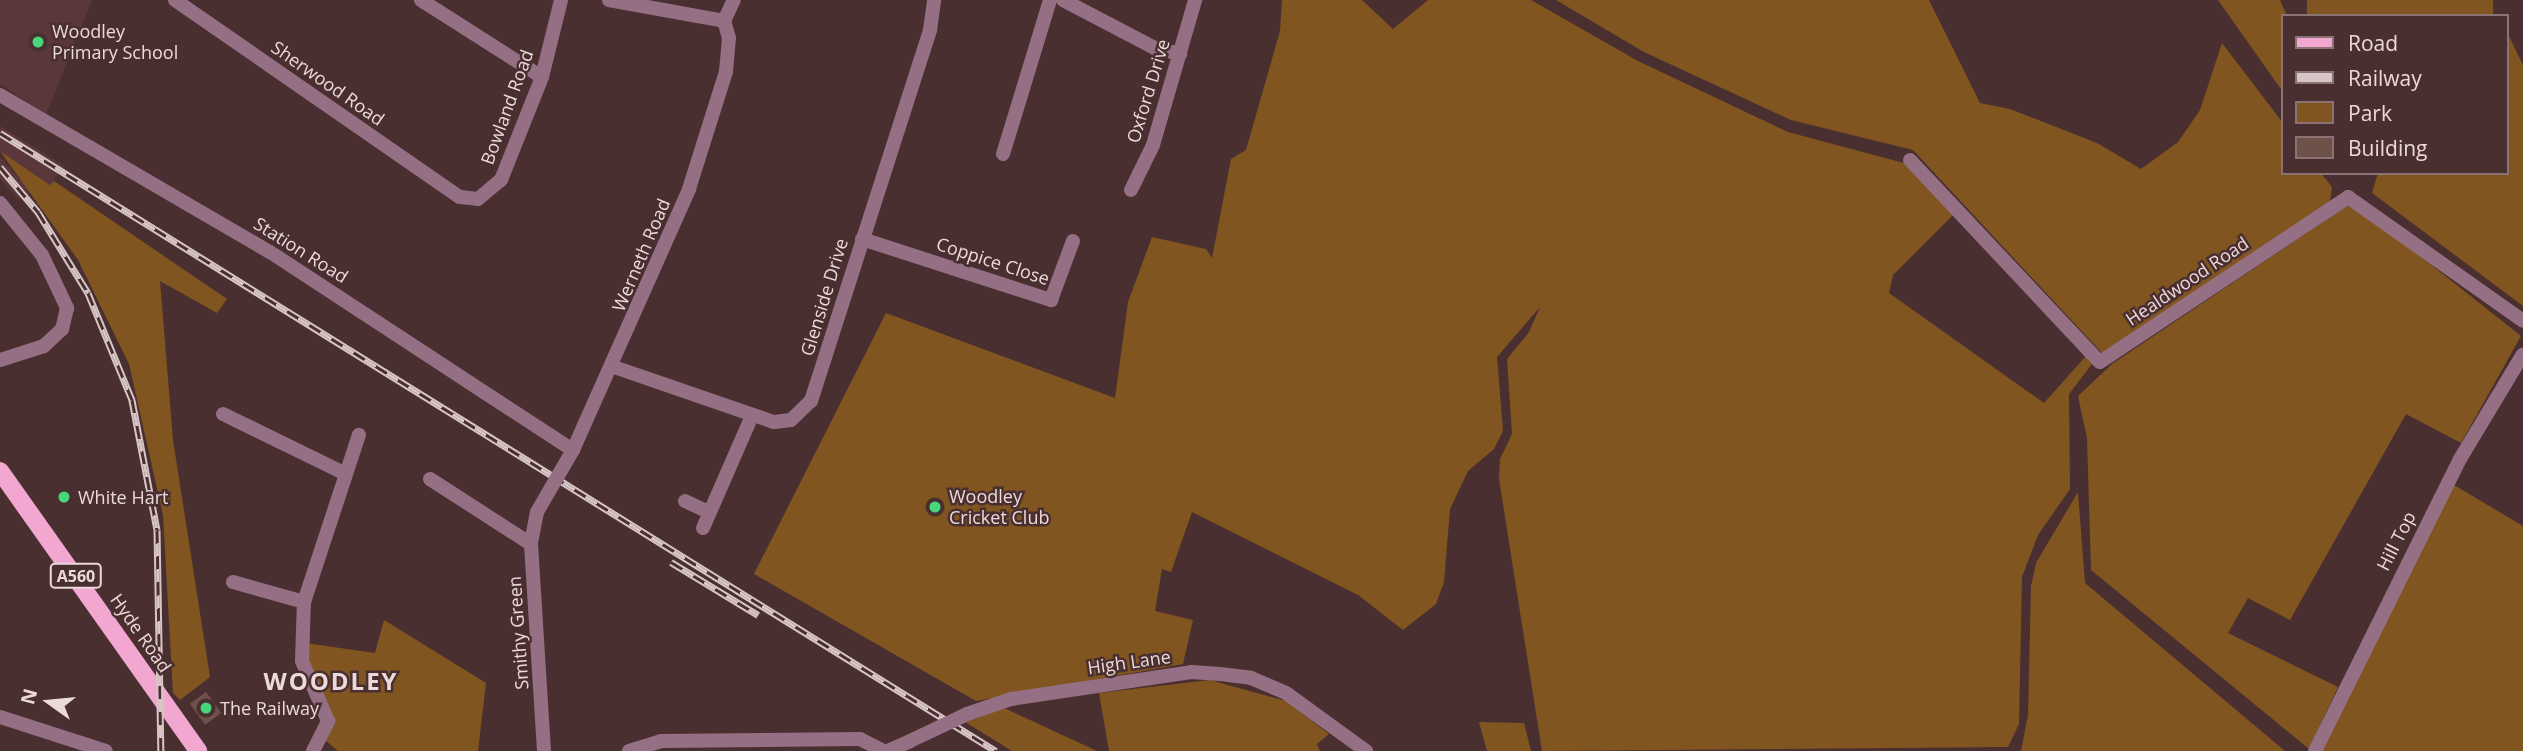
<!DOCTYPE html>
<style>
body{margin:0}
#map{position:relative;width:2523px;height:751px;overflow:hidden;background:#4a2f31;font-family:"Open Sans",sans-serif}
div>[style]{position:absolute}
.built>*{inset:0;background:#59373a}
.green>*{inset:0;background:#81551f;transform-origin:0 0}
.building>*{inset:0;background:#6e5249;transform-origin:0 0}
.minor>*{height:14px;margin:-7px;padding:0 7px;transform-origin:7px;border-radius:7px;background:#957084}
.primary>*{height:18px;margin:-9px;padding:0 9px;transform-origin:9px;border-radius:9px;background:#f1a7d0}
.rail>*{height:7px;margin-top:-3.5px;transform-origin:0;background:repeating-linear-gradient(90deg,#4a2f31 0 13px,#d8c5c6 0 26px);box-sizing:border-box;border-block:2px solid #d8c5c6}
.minor-bridge>*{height:14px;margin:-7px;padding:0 7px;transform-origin:7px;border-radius:7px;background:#957084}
.dots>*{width:19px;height:19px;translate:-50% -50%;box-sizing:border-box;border:4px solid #4a2f31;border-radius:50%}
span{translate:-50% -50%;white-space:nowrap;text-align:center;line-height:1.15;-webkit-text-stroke:5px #4a2f31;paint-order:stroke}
.shield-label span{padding:2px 5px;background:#4a2f31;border:2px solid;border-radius:5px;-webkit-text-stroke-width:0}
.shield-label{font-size:16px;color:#ecdadb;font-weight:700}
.poi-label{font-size:18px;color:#ecdadb}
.left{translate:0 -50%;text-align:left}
.street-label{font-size:18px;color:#ecdadb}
.district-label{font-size:24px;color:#ecdadb;font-weight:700;letter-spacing:2px}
.legend{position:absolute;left:2281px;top:14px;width:228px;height:161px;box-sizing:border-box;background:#4a2f31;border:2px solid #8b7375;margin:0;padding:9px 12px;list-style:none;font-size:21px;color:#ecdadb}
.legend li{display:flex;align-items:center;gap:14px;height:35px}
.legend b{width:35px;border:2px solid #8b7375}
.north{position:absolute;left:14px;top:667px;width:70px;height:70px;-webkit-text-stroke:5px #4a2f31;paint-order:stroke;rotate:285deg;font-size:19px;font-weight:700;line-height:28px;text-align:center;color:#ecdadb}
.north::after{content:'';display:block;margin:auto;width:24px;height:32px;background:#ecdadb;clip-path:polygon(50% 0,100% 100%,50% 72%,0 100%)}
</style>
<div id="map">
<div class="built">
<i style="clip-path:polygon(0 0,92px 0,46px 115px,0 84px)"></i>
<i style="clip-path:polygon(0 126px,65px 166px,50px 185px,0 151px)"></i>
<i style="clip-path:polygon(0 157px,31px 192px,19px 200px,0 179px)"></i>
</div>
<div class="green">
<i style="clip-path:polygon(1282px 0,1362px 0,1393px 29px,1428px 0,1531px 0,1638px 61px,1788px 132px,1904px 163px,1955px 213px,1893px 275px,1889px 293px,2044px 403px,2086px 356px,2092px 364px,2069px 394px,2070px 489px,2038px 535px,2022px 577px,2019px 724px,2008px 747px,1542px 751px,1499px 479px,1500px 459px,1512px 434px,1507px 359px,1529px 332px,1540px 307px,1497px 357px,1503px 431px,1494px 449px,1468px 471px,1450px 509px,1444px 582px,1436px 604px,1403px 630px,1358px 595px,1192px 512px,1171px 572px,1162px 569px,1155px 611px,1193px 620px,1183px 664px,976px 701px,754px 574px,886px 313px,1115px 398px,1128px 302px,1152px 237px,1206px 249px,1212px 258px,1231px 159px,1246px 150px,1280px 31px)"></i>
<i style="clip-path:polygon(1556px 0,1929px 0,1980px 103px,2010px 109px,2097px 143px,2141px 169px,2178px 142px,2200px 110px,2222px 43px,2283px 123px,2283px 173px,2321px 173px,2332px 187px,2330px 202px,2102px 353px,1913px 150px,1791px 120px,1644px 52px)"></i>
<i style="clip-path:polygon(2218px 0,2280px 0,2287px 16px,2283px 92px)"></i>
<i style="left:2307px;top:0;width:186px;height:18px"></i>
<i style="clip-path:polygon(2507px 32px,2523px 65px,2523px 306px,2372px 193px,2378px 173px,2507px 173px)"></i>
<i style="clip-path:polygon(0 151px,50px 185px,54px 181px,227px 299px,217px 313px,160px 281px,173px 440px,210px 677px,180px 700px,173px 693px,163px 515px,129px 364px,78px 260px)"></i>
<i style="clip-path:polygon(2347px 206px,2362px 210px,2521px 336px,2461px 443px,2406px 414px,2290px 620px,2248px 598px,2228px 633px,2338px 687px,2309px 749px,2091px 570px,2087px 438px,2078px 396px,2112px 364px)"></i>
<i style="clip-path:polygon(2454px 485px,2523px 526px,2523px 751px,2322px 751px)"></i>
<i style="clip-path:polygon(2078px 492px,2085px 583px,2285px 751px,2021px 751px,2028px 715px,2031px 586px,2036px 563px)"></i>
<i style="clip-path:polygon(384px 620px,486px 683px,478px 751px,338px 751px,325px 740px,305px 643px,375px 653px)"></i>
<i style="clip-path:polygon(1210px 680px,1286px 701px,1329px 734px,1317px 744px,1320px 751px,1109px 751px,1099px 693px)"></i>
<i style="clip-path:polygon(1004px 708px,1097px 751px,1012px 751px,965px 722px)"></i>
<i style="clip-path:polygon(1479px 722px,1524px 723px,1531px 751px,1487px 751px)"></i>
</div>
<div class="building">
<i style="left:206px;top:692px;width:26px;height:20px;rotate:54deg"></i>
</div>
<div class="minor">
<i style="left:175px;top:0;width:346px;rotate:34.7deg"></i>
<i style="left:460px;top:197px;width:18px;rotate:6deg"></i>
<i style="left:478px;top:199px;width:30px;rotate:-40deg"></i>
<i style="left:501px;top:180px;width:111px;rotate:-68.3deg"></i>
<i style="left:542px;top:77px;width:79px;rotate:-76.1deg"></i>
<i style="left:421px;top:0;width:143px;rotate:32.5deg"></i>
<i style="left:609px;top:0;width:117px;rotate:10.3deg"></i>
<i style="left:1063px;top:0;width:104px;rotate:27.6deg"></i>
<i style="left:1155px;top:48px;width:26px;rotate:13deg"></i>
<i style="left:0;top:95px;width:312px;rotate:30.2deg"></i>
<i style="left:270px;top:252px;width:362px;rotate:33.2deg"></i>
<i style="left:573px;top:450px;width:286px;rotate:-66deg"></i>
<i style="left:689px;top:189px;width:123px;rotate:-72.5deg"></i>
<i style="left:726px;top:72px;width:34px;rotate:-85deg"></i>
<i style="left:729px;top:38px;width:18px;rotate:-106deg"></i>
<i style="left:724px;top:21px;width:23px;rotate:-65deg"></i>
<i style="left:1003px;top:154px;width:161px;rotate:-73deg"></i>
<i style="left:1910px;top:160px;width:277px;rotate:46.8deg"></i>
<i style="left:2100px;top:362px;width:298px;rotate:-33.6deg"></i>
<i style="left:2348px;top:197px;width:214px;rotate:35.3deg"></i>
<i style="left:1131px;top:190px;width:50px;rotate:-63.9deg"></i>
<i style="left:1153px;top:145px;width:151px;rotate:-73.8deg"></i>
<i style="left:0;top:203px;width:67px;rotate:51.1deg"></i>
<i style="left:42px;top:255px;width:59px;rotate:64.7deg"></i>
<i style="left:67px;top:308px;width:22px;rotate:103deg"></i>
<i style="left:62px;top:329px;width:25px;rotate:137deg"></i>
<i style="left:44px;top:346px;width:46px;rotate:162.3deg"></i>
<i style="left:862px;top:239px;width:199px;rotate:17.9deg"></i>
<i style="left:1051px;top:300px;width:63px;rotate:-69.6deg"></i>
<i style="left:614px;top:367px;width:169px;rotate:19deg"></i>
<i style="left:774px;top:422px;width:17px;rotate:-7deg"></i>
<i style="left:791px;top:420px;width:28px;rotate:-44deg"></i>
<i style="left:811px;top:401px;width:390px;rotate:-72.2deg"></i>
<i style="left:930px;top:30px;width:30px;rotate:-82deg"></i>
<i style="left:223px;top:414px;width:135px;rotate:26deg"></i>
<i style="left:430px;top:479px;width:120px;rotate:32.8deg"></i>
<i style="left:685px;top:501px;width:26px;rotate:25deg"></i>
<i style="left:537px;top:512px;width:33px;rotate:101deg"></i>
<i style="left:531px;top:544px;width:207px;rotate:86.4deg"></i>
<i style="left:703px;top:528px;width:120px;rotate:-66.4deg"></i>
<i style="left:233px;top:582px;width:74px;rotate:15.7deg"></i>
<i style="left:967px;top:714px;width:46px;rotate:-18.8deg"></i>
<i style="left:1011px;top:699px;width:182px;rotate:-8.5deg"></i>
<i style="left:1191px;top:672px;width:29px;rotate:4deg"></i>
<i style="left:1220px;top:674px;width:31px;rotate:7deg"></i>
<i style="left:1251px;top:678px;width:38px;rotate:23deg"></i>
<i style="left:1286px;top:693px;width:99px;rotate:35.9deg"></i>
<i style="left:0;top:717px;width:111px;rotate:17.8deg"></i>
<i style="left:313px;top:751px;width:34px;rotate:-63deg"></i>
<i style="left:328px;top:721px;width:65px;rotate:-113.4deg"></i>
<i style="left:302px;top:661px;width:59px;rotate:-88.1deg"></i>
<i style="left:304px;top:602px;width:176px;rotate:-71.8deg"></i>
<i style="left:629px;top:751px;width:34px;rotate:-17deg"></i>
<i style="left:661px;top:741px;width:199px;rotate:-0.6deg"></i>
<i style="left:860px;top:739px;width:27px;rotate:27deg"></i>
<i style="left:888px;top:751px;width:24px;rotate:-24deg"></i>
<i style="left:2315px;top:751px;width:326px;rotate:-63.6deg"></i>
<i style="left:2460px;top:459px;width:122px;rotate:-59deg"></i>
</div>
<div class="primary">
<i style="left:0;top:471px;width:343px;rotate:54.7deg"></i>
</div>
<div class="rail">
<i style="left:0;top:133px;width:1172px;rotate:31.82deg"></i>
<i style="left:0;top:167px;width:59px;rotate:49.8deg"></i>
<i style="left:38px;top:212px;width:95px;rotate:58.3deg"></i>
<i style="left:88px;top:293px;width:116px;rotate:67.6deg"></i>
<i style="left:132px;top:400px;width:132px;rotate:79.1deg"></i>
<i style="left:157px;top:530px;width:221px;rotate:89deg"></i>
<i style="left:671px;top:562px;width:102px;rotate:31.3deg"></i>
</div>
<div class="minor-bridge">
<i style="left:537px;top:512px;width:72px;rotate:-59.9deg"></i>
<i style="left:910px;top:741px;width:63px;rotate:-25.3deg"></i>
</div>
<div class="dots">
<i style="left:38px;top:42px;background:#45d77a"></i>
<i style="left:64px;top:497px;background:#45d77a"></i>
<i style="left:935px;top:507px;background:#45d77a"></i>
<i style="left:206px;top:708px;background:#45d77a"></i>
</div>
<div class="shield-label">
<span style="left:76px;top:576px">A560</span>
</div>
<div class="poi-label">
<span class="left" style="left:52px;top:42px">Woodley<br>Primary School</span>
<span class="left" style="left:78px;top:497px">White Hart</span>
<span class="left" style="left:949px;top:507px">Woodley<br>Cricket Club</span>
<span class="left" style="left:220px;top:708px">The Railway</span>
</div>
<div class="street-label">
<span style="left:328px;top:83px;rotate:35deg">Sherwood Road</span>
<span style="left:1148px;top:91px;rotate:-73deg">Oxford Drive</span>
<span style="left:507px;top:107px;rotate:-70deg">Bowland Road</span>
<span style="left:301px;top:250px;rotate:32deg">Station Road</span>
<span style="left:641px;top:255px;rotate:-67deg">Werneth Road</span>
<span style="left:993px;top:261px;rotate:18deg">Coppice Close</span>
<span style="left:2187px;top:281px;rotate:-34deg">Healdwood Road</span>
<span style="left:824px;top:297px;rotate:-73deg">Glenside Drive</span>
<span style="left:2396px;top:541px;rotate:-63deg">Hill Top</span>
<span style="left:141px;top:633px;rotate:55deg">Hyde Road</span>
<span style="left:518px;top:633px;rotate:-94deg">Smithy Green</span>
<span style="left:1129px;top:662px;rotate:-8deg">High Lane</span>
</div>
<div class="district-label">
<span style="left:331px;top:681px">WOODLEY</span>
</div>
<ul class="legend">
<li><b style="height:9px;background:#f1a7d0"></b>Road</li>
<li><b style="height:9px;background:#d8c5c6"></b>Railway</li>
<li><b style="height:19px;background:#81551f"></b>Park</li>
<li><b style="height:19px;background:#6e5249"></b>Building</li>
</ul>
<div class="north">N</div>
</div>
